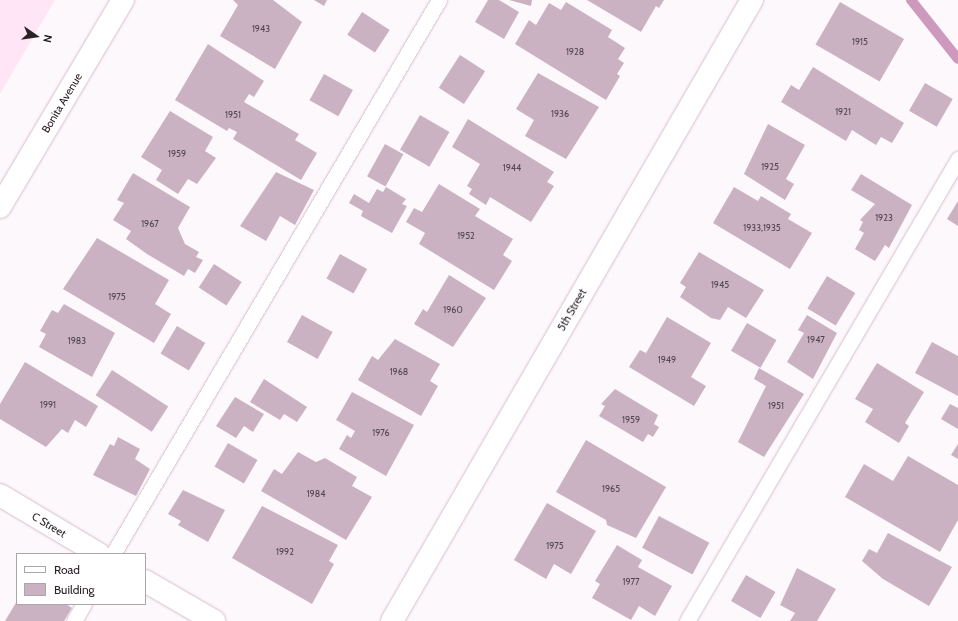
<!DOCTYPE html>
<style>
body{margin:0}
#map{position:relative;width:958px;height:621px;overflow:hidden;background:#fdf8fc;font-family:Cabin,sans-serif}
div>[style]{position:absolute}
.built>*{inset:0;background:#ffe5f6}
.stream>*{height:10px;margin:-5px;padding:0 5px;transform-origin:5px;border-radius:5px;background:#cd99bd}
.building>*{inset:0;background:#cbb2c3;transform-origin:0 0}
.roads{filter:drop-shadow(0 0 1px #d6bdcd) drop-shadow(0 0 1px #d6bdcd)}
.lane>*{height:15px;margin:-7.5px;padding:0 7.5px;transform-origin:7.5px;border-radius:7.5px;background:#fff}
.street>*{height:22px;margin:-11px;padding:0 11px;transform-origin:11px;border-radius:11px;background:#fff}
.secondary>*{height:22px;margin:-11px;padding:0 11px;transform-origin:11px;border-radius:11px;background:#fff}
span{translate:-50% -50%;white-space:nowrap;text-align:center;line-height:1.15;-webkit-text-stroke:3.5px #fff;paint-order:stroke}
.number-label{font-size:9px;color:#53464f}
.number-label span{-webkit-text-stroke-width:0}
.street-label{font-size:11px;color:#2b2228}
.legend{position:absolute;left:16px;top:553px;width:130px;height:52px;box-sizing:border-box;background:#fff;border:1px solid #aaa7a9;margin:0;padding:5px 7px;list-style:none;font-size:12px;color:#2b2228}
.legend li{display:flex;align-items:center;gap:8px;height:20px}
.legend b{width:20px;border:1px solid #aaa7a9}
.north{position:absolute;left:16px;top:16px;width:40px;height:40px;-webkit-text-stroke:3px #fff;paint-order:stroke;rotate:103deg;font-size:11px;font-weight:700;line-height:16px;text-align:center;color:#2b2228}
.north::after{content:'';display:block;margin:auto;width:14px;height:18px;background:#2b2228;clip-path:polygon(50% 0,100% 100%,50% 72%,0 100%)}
</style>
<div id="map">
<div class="built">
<i style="clip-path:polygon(0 0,55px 0,0 94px)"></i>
</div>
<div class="stream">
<i style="left:911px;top:0;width:75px;rotate:51.5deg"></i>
</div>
<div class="building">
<i style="clip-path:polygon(233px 0,273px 0,302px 22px,275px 69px,220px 36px,238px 5px)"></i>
<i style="clip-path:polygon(314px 0,327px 0,324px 6px)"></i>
<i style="clip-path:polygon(488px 0,499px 0,519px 12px,504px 39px,475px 22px)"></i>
<i style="clip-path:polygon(509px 0,532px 0,531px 6px)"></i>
<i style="clip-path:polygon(587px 0,664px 0,659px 8px,656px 6px,641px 32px)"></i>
<i style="clip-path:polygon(566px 2px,612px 30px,608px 37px,625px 48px,618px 59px,624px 63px,617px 74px,620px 76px,606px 100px,515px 44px,529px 20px,536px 25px,549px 3px,561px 10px)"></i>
<i style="left:840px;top:2px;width:74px;height:49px;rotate:30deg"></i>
<i style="left:362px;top:12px;width:33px;height:27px;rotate:33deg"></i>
<i style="clip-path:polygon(208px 44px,264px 81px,254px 97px,249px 94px,244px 102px,299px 134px,295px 140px,317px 153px,301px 180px,233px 139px,237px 132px,229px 128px,227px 131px,175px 100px)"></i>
<i style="left:460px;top:55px;width:30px;height:39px;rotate:33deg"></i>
<i style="clip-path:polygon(813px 67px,904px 123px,892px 143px,881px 137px,876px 145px,852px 130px,846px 141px,781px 102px,791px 85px,799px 90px)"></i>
<i style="clip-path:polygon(538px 73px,599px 107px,566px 159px,525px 136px,534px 120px,516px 109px)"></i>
<i style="left:324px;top:74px;width:33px;height:30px;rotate:29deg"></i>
<i style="left:925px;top:83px;width:32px;height:32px;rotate:30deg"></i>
<i style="clip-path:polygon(170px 111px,213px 137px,205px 151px,216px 158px,197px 184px,188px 179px,178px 194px,156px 180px,162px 170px,141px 157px)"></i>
<i style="left:420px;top:115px;width:34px;height:40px;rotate:30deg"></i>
<i style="clip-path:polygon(468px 119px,554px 172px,547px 182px,554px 186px,531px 222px,490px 197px,486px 205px,469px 194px,472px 189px,467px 186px,480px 164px,452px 147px)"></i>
<i style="clip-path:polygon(768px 124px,805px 145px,786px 179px,794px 184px,785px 200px,744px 174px)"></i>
<i style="left:385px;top:144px;width:21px;height:37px;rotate:29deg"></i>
<i style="clip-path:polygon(276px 172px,314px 190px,295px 225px,280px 216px,266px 241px,240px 226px)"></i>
<i style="clip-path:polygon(133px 173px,190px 207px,178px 228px,185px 244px,199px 252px,196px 257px,203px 260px,195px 273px,188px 269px,184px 276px,147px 254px,126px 239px,131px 231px,113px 220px,124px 203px,117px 200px)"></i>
<i style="clip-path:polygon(861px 174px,912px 205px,889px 248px,885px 245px,875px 261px,855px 249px,864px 233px,859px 230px,863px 222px,860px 220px,875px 204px,851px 190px)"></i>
<i style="clip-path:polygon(439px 184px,480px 209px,475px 216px,513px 239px,503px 255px,512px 261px,494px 290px,419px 244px,425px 233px,406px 222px,414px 208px,422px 212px)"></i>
<i style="clip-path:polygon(386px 187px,406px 199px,402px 204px,407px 206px,392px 233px,361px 216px,363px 211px,349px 203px,354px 194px,369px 203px,377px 189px,383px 192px)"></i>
<i style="clip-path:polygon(734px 187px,758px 201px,761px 196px,791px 214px,788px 219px,812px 233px,790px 269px,713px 223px)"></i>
<i style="clip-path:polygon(958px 201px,958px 226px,947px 219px)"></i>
<i style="clip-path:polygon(97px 238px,169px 280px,155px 304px,171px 314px,154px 343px,63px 289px)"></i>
<i style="clip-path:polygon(699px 252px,764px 290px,746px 318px,728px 307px,720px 320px,711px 318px,680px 297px,686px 287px,680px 283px)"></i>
<i style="left:340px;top:254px;width:31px;height:28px;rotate:29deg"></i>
<i style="left:214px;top:264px;width:33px;height:28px;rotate:33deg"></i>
<i style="clip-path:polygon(449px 275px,486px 298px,453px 347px,414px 324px,423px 309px,427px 312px)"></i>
<i style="left:827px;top:276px;width:33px;height:38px;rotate:31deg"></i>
<i style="clip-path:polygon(64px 304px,115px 333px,92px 377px,39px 347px,46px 334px,40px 331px,52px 310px,58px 313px)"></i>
<i style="left:302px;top:315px;width:35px;height:31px;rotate:29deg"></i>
<i style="clip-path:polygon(807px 315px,837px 333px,813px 379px,787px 362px,804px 333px,798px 330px)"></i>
<i style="clip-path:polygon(667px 317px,711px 343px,691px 377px,706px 386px,694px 406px,629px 367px,640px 350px,646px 353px)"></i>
<i style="left:747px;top:323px;width:34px;height:32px;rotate:30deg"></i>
<i style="left:177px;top:326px;width:33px;height:32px;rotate:31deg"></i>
<i style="clip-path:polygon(395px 339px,440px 364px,430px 381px,438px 386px,421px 416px,358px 380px,372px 356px,378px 360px)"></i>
<i style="clip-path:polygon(932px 342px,958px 356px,958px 396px,915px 373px)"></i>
<i style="clip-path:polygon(25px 362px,98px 406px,86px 427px,75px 420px,68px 433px,62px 429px,46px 447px,0 419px,0 404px)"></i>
<i style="clip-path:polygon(877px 363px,924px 392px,905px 423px,909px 426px,899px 443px,865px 422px,873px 409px,855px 399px)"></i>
<i style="clip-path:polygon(759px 368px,804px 394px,764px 457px,738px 442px,766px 386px,754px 379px)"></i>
<i style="left:112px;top:370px;width:67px;height:30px;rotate:33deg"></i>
<i style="clip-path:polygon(264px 379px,307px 407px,297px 422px,284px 414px,280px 420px,250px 402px)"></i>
<i style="clip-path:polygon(615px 389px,658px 415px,654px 424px,659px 427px,653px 437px,648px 434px,643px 442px,599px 416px,605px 406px,601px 404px)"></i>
<i style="clip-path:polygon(352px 392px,414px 425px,386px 476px,339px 449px,347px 435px,351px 438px,355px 431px,336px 420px)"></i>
<i style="clip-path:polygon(235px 397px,264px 414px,253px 432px,244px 426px,236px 438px,216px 426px)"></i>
<i style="clip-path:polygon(950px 404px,958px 408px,958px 429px,941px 419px)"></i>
<i style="clip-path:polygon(118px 437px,140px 449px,135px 459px,150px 469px,136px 496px,93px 475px,110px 444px,114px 446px)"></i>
<i style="clip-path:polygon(586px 440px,666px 487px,636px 538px,607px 525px,606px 520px,556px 492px)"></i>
<i style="left:228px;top:443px;width:34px;height:27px;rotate:30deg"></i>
<i style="clip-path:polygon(958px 444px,958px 459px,951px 455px)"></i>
<i style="clip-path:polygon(298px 452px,316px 462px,325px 458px,357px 477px,352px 486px,372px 497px,346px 540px,261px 491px,274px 469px,282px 474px)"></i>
<i style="clip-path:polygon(908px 456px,958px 485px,958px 520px,940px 552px,845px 497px,864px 464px,893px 481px)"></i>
<i style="clip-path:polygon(183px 490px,225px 510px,208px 542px,178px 525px,181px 521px,168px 514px)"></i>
<i style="clip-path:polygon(547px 503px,596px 531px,571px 574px,554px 564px,546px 579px,514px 560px)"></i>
<i style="clip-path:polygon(262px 506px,338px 545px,329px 561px,334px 564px,312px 604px,232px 558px)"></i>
<i style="left:659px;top:516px;width:57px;height:36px;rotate:28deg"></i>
<i style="clip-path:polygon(888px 533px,952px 567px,929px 606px,883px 579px,862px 561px,869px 549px,877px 553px)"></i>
<i style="clip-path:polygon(617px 545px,642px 560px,638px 567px,672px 586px,655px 616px,639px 606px,631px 620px,592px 598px,600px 584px,595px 581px)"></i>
<i style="clip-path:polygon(797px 568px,836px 589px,817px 621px,790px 621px,795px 613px,780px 605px)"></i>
<i style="left:746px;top:575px;width:34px;height:30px;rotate:30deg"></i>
<i style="clip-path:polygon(17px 601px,66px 604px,72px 608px,64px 621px,5px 621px)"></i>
</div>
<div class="roads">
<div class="lane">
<i style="left:113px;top:554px;width:643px;rotate:-59.53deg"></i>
<i style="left:74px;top:621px;width:20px;rotate:-60deg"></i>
<i style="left:687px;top:621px;width:536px;rotate:-59.6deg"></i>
</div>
<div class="street">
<i style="left:0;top:495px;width:115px;rotate:30.8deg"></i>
<i style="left:145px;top:581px;width:80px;rotate:30.1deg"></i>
<i style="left:392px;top:621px;width:718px;rotate:-59.9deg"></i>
</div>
<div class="secondary">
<i style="left:0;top:207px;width:241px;rotate:-59.3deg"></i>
</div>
</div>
<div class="number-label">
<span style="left:261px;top:29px">1943</span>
<span style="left:860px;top:42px">1915</span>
<span style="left:575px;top:52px">1928</span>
<span style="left:843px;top:112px">1921</span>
<span style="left:560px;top:114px">1936</span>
<span style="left:233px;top:115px">1951</span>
<span style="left:177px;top:154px">1959</span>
<span style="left:770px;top:167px">1925</span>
<span style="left:512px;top:168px">1944</span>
<span style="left:884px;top:218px">1923</span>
<span style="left:150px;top:224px">1967</span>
<span style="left:762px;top:228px">1933,1935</span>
<span style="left:466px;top:236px">1952</span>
<span style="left:720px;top:285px">1945</span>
<span style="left:117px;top:297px">1975</span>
<span style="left:453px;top:310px">1960</span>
<span style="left:816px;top:340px">1947</span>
<span style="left:77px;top:341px">1983</span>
<span style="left:667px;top:360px">1949</span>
<span style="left:399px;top:372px">1968</span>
<span style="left:48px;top:405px">1991</span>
<span style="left:776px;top:406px">1951</span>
<span style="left:631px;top:420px">1959</span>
<span style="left:381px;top:433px">1976</span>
<span style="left:611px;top:489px">1965</span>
<span style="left:316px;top:494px">1984</span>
<span style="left:555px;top:546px">1975</span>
<span style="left:285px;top:552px">1992</span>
<span style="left:631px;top:582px">1977</span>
</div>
<div class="street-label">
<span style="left:62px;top:103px;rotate:-59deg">Bonita Avenue</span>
<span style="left:572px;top:310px;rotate:-60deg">5th Street</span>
<span style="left:49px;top:525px;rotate:31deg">C Street</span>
</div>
<ul class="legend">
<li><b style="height:5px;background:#fff"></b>Road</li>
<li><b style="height:11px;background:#cbb2c3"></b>Building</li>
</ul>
<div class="north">N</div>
</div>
